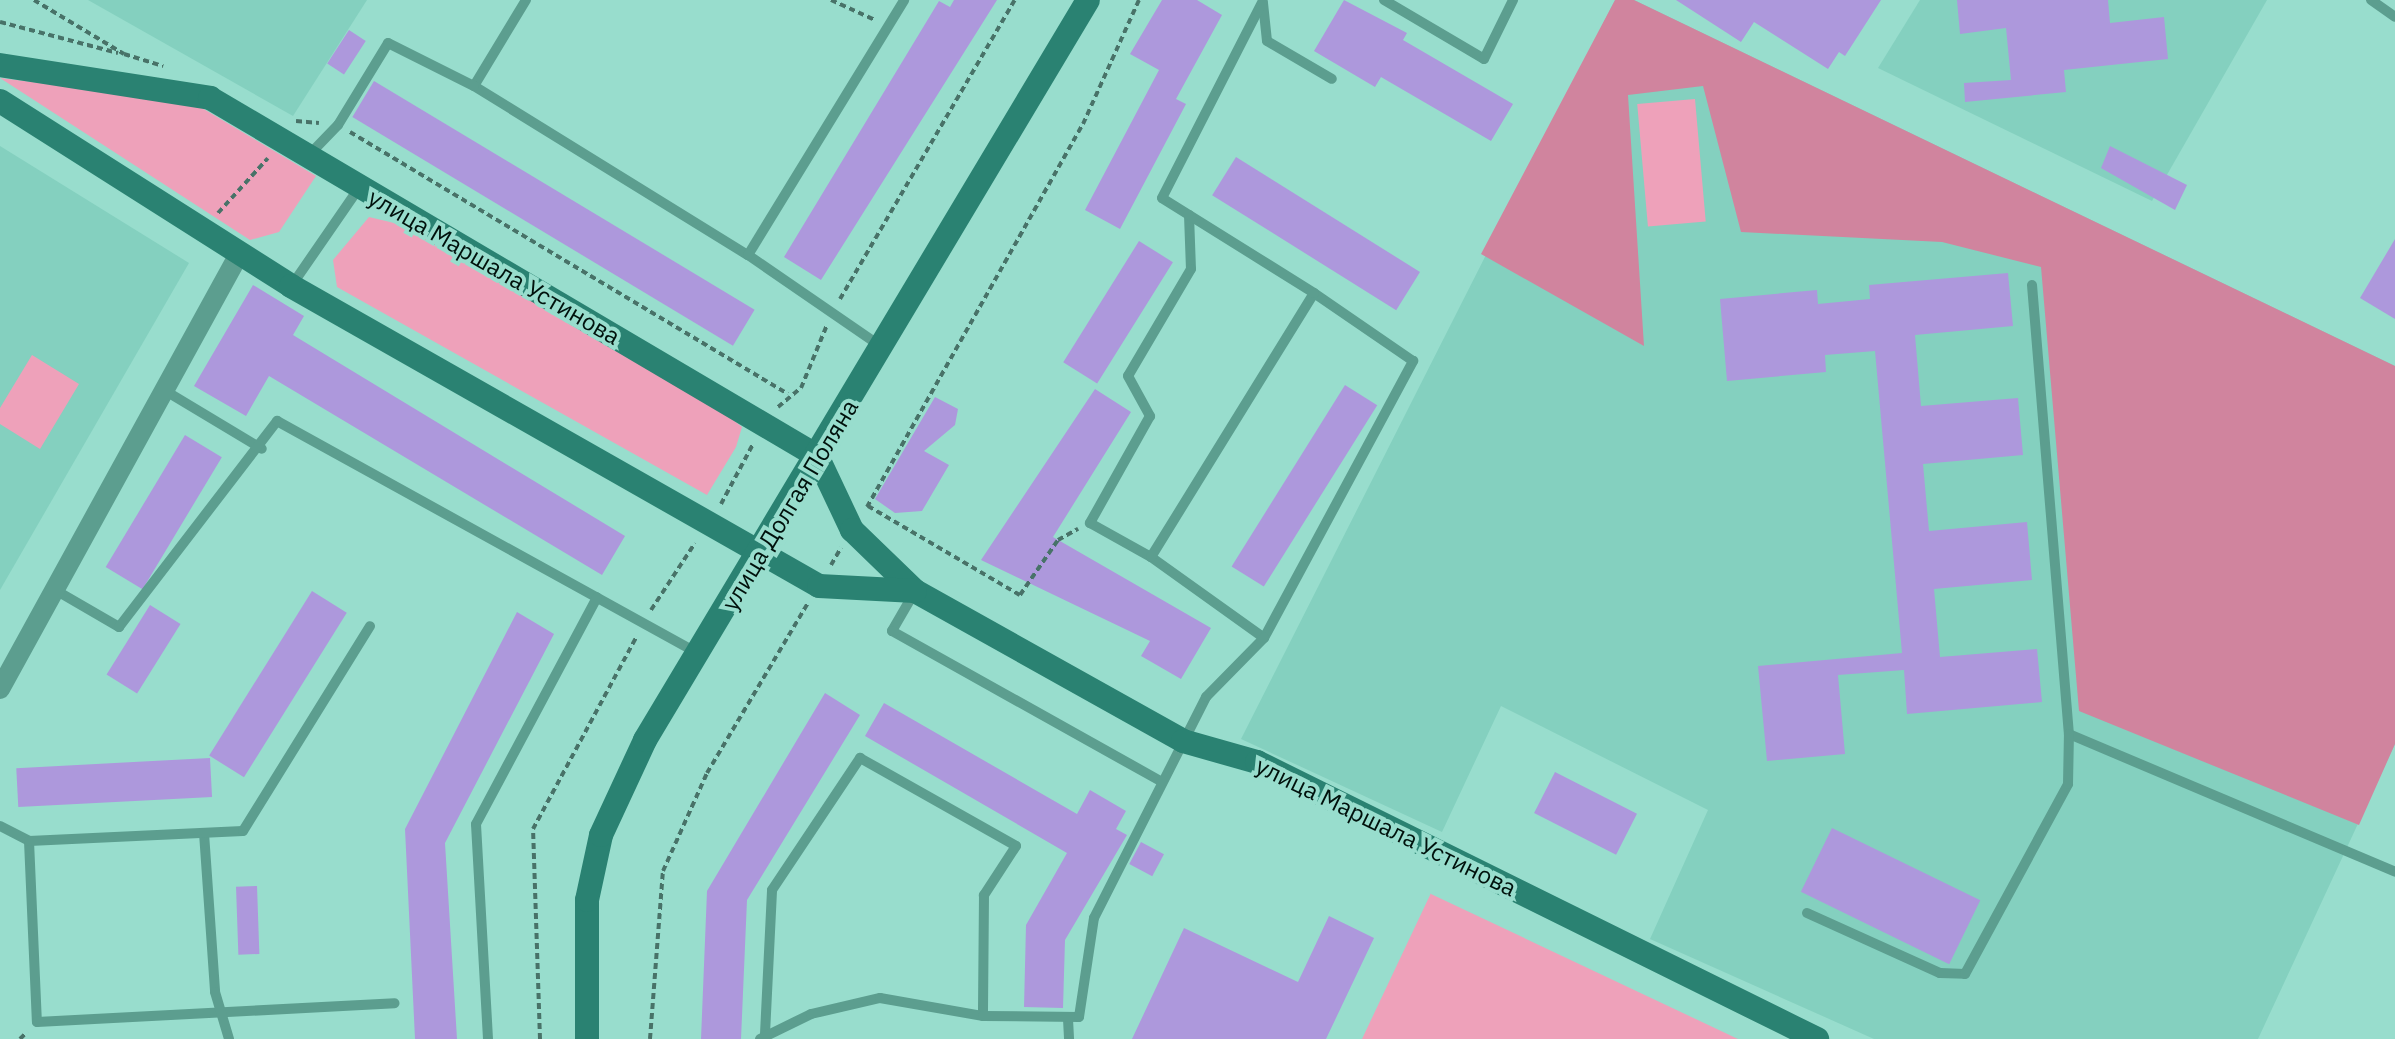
<!DOCTYPE html>
<meta charset="utf-8">
<style>
body{margin:0}
#map{position:relative;width:2395px;height:1039px;overflow:hidden;background:#98ddcd;font-family:"IBM Plex Sans",sans-serif}
div>[style]{position:absolute}
.built>*{inset:0;background:#84d0bf}
.green>*{inset:0;background:#eea1ba;transform-origin:0 0}
.forest>*{inset:0;background:#d0849e}
.building>*{inset:0;background:#ad98dc;transform-origin:0 0}
.path>*{height:4px;margin-top:-2px;transform-origin:0;background:repeating-linear-gradient(90deg,#487268 0 6px,transparent 0 10px)}
.lane>*{height:10px;margin:-5px;padding:0 5px;transform-origin:5px;border-radius:5px;background:#5c9e8f}
.street>*{height:20px;margin:-10px;padding:0 10px;transform-origin:10px;border-radius:10px;background:#5c9e8f}
.secondary>*{height:24px;margin:-12px;padding:0 12px;transform-origin:12px;border-radius:12px;background:#2a8272}
span{translate:-50% -50%;white-space:nowrap;text-align:center;line-height:1.15;-webkit-text-stroke:8px #98ddcd;paint-order:stroke}
.street-label{font-size:24px;color:#00110c}
</style>
<div id="map">
<div class="built">
<i style="clip-path:polygon(88px 0,367px 0,293px 116px)"></i>
<i style="clip-path:polygon(1615px 0,1634px 0,2395px 366px,2395px 744px,2258px 1039px,1874px 1039px,1650px 939px,1708px 810px,1501px 706px,1442px 832px,1241px 739px)"></i>
<i style="clip-path:polygon(1920px 0,2267px 0,2152px 201px,1878px 68px)"></i>
<i style="clip-path:polygon(0 146px,189px 263px,0 590px)"></i>
</div>
<div class="green">
<i style="clip-path:polygon(0 78px,192px 102px,316px 176px,279px 232px,250px 240px)"></i>
<i style="left:1695px;top:99px;width:123px;height:58px;rotate:85deg"></i>
<i style="clip-path:polygon(369px 217px,411px 227px,731px 418px,742px 427px,736px 447px,707px 495px,337px 287px,333px 260px)"></i>
<i style="clip-path:polygon(32px 355px,79px 384px,40px 449px,0 424px,0 408px)"></i>
<i style="clip-path:polygon(1431px 893px,1431px 894px,1738px 1039px,1362px 1039px)"></i>
</div>
<div class="forest">
<i style="clip-path:polygon(1615px 0,1634px 0,2395px 366px,2395px 744px,2359px 825px,2079px 711px,2041px 267px,1942px 242px,1741px 232px,1703px 86px,1628px 95px,1644px 346px,1481px 254px)"></i>
</div>
<div class="building">
<i style="clip-path:polygon(954px 0,997px 0,821px 280px,784px 257px,939px 1px,950px 7px)"></i>
<i style="clip-path:polygon(1162px 0,1197px 0,1222px 15px,1176px 99px,1186px 104px,1120px 229px,1085px 210px,1159px 70px,1130px 54px)"></i>
<i style="clip-path:polygon(1344px 0,1407px 33px,1403px 40px,1513px 104px,1491px 141px,1381px 77px,1375px 87px,1314px 51px)"></i>
<i style="clip-path:polygon(1676px 0,1881px 0,1845px 56px,1839px 52px,1828px 69px,1754px 22px,1741px 42px)"></i>
<i style="clip-path:polygon(1957px 0,2108px 0,2110px 23px,2164px 17px,2168px 59px,2064px 70px,2066px 92px,1965px 102px,1964px 83px,2011px 80px,2006px 28px,1960px 34px)"></i>
<i style="left:349px;top:30px;width:20px;height:40px;rotate:33deg"></i>
<i style="left:374px;top:81px;width:444px;height:42px;rotate:31deg"></i>
<i style="clip-path:polygon(2110px 146px,2187px 185px,2175px 210px,2101px 168px)"></i>
<i style="left:1236px;top:157px;width:217px;height:45px;rotate:32deg"></i>
<i style="clip-path:polygon(2395px 239px,2395px 319px,2360px 298px)"></i>
<i style="left:1139px;top:241px;width:40px;height:143px;rotate:32deg"></i>
<i style="clip-path:polygon(2008px 273px,2013px 326px,1915px 335px,1921px 406px,2018px 398px,2023px 455px,1923px 464px,1929px 531px,2027px 522px,2032px 580px,1934px 589px,1940px 657px,2037px 649px,2042px 702px,1907px 714px,1904px 670px,1838px 675px,1845px 754px,1767px 761px,1758px 666px,1902px 653px,1875px 351px,1825px 355px,1826px 372px,1727px 381px,1720px 299px,1817px 290px,1818px 304px,1870px 299px,1869px 285px)"></i>
<i style="clip-path:polygon(253px 285px,304px 316px,293px 335px,625px 536px,602px 575px,269px 376px,246px 416px,194px 386px)"></i>
<i style="left:1345px;top:385px;width:38px;height:214px;rotate:32deg"></i>
<i style="clip-path:polygon(1095px 389px,1131px 412px,1053px 537px,1211px 628px,1181px 679px,1141px 656px,1150px 641px,981px 560px)"></i>
<i style="clip-path:polygon(935px 397px,958px 409px,955px 425px,924px 451px,949px 465px,922px 511px,895px 513px,875px 499px)"></i>
<i style="left:185px;top:435px;width:43px;height:154px;rotate:31deg"></i>
<i style="left:312px;top:591px;width:41px;height:194px;rotate:32deg"></i>
<i style="left:150px;top:605px;width:36px;height:82px;rotate:32deg"></i>
<i style="clip-path:polygon(517px 612px,554px 634px,445px 843px,457px 1039px,415px 1039px,405px 829px)"></i>
<i style="clip-path:polygon(825px 693px,860px 715px,747px 900px,741px 1039px,701px 1039px,707px 891px)"></i>
<i style="clip-path:polygon(884px 703px,1077px 814px,1090px 790px,1126px 811px,1116px 829px,1127px 835px,1065px 940px,1063px 1008px,1024px 1007px,1026px 925px,1067px 853px,865px 736px)"></i>
<i style="left:210px;top:758px;width:39px;height:194px;rotate:87deg"></i>
<i style="left:1555px;top:772px;width:92px;height:46px;rotate:27deg"></i>
<i style="left:1832px;top:828px;width:165px;height:71px;rotate:26deg"></i>
<i style="left:1141px;top:842px;width:26px;height:25px;rotate:28deg"></i>
<i style="left:257px;top:886px;width:68px;height:21px;rotate:88deg"></i>
<i style="clip-path:polygon(1329px 916px,1374px 938px,1326px 1039px,1132px 1039px,1184px 928px,1298px 982px)"></i>
</div>
<div class="path">
<i style="left:34px;top:0;width:105px;rotate:31deg"></i>
<i style="left:124px;top:54px;width:41px;rotate:17.1deg"></i>
<i style="left:831px;top:0;width:48px;rotate:24.4deg"></i>
<i style="left:0;top:22px;width:122px;rotate:14.7deg"></i>
<i style="left:296px;top:121px;width:23px;rotate:5deg"></i>
<i style="left:350px;top:132px;width:510px;rotate:30.89deg"></i>
<i style="left:218px;top:213px;width:74px;rotate:-47.7deg"></i>
<i style="left:840px;top:299px;width:346px;rotate:-59.7deg"></i>
<i style="left:778px;top:407px;width:30px;rotate:-40deg"></i>
<i style="left:801px;top:388px;width:68px;rotate:-67.6deg"></i>
<i style="left:721px;top:504px;width:68px;rotate:-61.9deg"></i>
<i style="left:868px;top:506px;width:176px;rotate:30.4deg"></i>
<i style="left:1020px;top:595px;width:67px;rotate:-55.4deg"></i>
<i style="left:1058px;top:540px;width:23px;rotate:-29deg"></i>
<i style="left:867px;top:507px;width:440px;rotate:-60.6deg"></i>
<i style="left:1083px;top:124px;width:136px;rotate:-65.7deg"></i>
<i style="left:831px;top:565px;width:20px;rotate:-60deg"></i>
<i style="left:651px;top:610px;width:80px;rotate:-56.7deg"></i>
<i style="left:20px;top:1039px;width:10px;rotate:-45deg"></i>
<i style="left:540px;top:1039px;width:210px;rotate:-91.9deg"></i>
<i style="left:533px;top:829px;width:219px;rotate:-61.7deg"></i>
<i style="left:650px;top:1039px;width:169px;rotate:-85.6deg"></i>
<i style="left:663px;top:871px;width:107px;rotate:-65.8deg"></i>
<i style="left:707px;top:773px;width:198px;rotate:-59.3deg"></i>
</div>
<div class="lane">
<i style="left:526px;top:0;width:100px;rotate:121.2deg"></i>
<i style="left:474px;top:86px;width:322px;rotate:31.7deg"></i>
<i style="left:748px;top:255px;width:163px;rotate:34.5deg"></i>
<i style="left:1384px;top:0;width:116px;rotate:30.5deg"></i>
<i style="left:1484px;top:59px;width:66px;rotate:-63.8deg"></i>
<i style="left:2371px;top:0;width:29px;rotate:35deg"></i>
<i style="left:1263px;top:3px;width:38px;rotate:84deg"></i>
<i style="left:1267px;top:41px;width:75px;rotate:30.3deg"></i>
<i style="left:309px;top:155px;width:42px;rotate:-46deg"></i>
<i style="left:338px;top:125px;width:96px;rotate:-58.6deg"></i>
<i style="left:388px;top:43px;width:96px;rotate:26.6deg"></i>
<i style="left:1189px;top:215px;width:54px;rotate:87.9deg"></i>
<i style="left:1191px;top:269px;width:124px;rotate:120.5deg"></i>
<i style="left:1128px;top:376px;width:46px;rotate:61.2deg"></i>
<i style="left:1150px;top:416px;width:123px;rotate:119.3deg"></i>
<i style="left:1090px;top:523px;width:70px;rotate:29.1deg"></i>
<i style="left:1151px;top:557px;width:139px;rotate:35.6deg"></i>
<i style="left:1264px;top:638px;width:315px;rotate:-61.7deg"></i>
<i style="left:1413px;top:361px;width:120px;rotate:-145.5deg"></i>
<i style="left:748px;top:255px;width:299px;rotate:-58.5deg"></i>
<i style="left:292px;top:285px;width:118px;rotate:-55.4deg"></i>
<i style="left:2032px;top:285px;width:451px;rotate:85.3deg"></i>
<i style="left:2069px;top:734px;width:354px;rotate:22.9deg"></i>
<i style="left:164px;top:390px;width:114px;rotate:31deg"></i>
<i style="left:1151px;top:557px;width:310px;rotate:-58.3deg"></i>
<i style="left:1314px;top:293px;width:179px;rotate:-148deg"></i>
<i style="left:1162px;top:198px;width:221px;rotate:-62.9deg"></i>
<i style="left:57px;top:591px;width:72px;rotate:30.1deg"></i>
<i style="left:119px;top:627px;width:260px;rotate:-52.5deg"></i>
<i style="left:277px;top:421px;width:481px;rotate:28.9deg"></i>
<i style="left:914px;top:593px;width:44px;rotate:120.1deg"></i>
<i style="left:892px;top:631px;width:309px;rotate:29.2deg"></i>
<i style="left:0;top:826px;width:33px;rotate:27deg"></i>
<i style="left:29px;top:841px;width:181px;rotate:87.5deg"></i>
<i style="left:37px;top:1022px;width:358px;rotate:-3deg"></i>
<i style="left:204px;top:833px;width:159px;rotate:86deg"></i>
<i style="left:215px;top:992px;width:49px;rotate:73.4deg"></i>
<i style="left:29px;top:841px;width:214px;rotate:-2.7deg"></i>
<i style="left:243px;top:831px;width:241px;rotate:-58.2deg"></i>
<i style="left:1807px;top:913px;width:146px;rotate:24.3deg"></i>
<i style="left:1940px;top:973px;width:25px;rotate:2deg"></i>
<i style="left:1965px;top:974px;width:216px;rotate:-61.5deg"></i>
<i style="left:2068px;top:784px;width:50px;rotate:-88.9deg"></i>
<i style="left:1068px;top:1019px;width:20px;rotate:87deg"></i>
<i style="left:765px;top:1034px;width:144px;rotate:-87.2deg"></i>
<i style="left:772px;top:890px;width:159px;rotate:-56.3deg"></i>
<i style="left:860px;top:758px;width:179px;rotate:29.4deg"></i>
<i style="left:1016px;top:846px;width:59px;rotate:123.1deg"></i>
<i style="left:984px;top:895px;width:121px;rotate:90.5deg"></i>
<i style="left:488px;top:1039px;width:215px;rotate:-93.2deg"></i>
<i style="left:476px;top:824px;width:257px;rotate:-61.9deg"></i>
<i style="left:760px;top:1039px;width:57px;rotate:-26.1deg"></i>
<i style="left:811px;top:1014px;width:71px;rotate:-13.1deg"></i>
<i style="left:880px;top:998px;width:105px;rotate:9.9deg"></i>
<i style="left:983px;top:1016px;width:96px;rotate:0.6deg"></i>
<i style="left:1079px;top:1017px;width:100px;rotate:-81.4deg"></i>
<i style="left:1094px;top:918px;width:248px;rotate:-63.1deg"></i>
<i style="left:1206px;top:697px;width:83px;rotate:-45.5deg"></i>
</div>
<div class="street">
<i style="left:0;top:689px;width:495px;rotate:-61.2deg"></i>
</div>
<div class="secondary">
<i style="left:0;top:65px;width:213px;rotate:8.9deg"></i>
<i style="left:210px;top:98px;width:705px;rotate:30.53deg"></i>
<i style="left:817px;top:456px;width:82px;rotate:64.7deg"></i>
<i style="left:852px;top:530px;width:88px;rotate:44.1deg"></i>
<i style="left:915px;top:591px;width:307px;rotate:29.2deg"></i>
<i style="left:1183px;top:741px;width:77px;rotate:15.8deg"></i>
<i style="left:1257px;top:762px;width:625px;rotate:26.32deg"></i>
<i style="left:0;top:101px;width:345px;rotate:32.4deg"></i>
<i style="left:291px;top:286px;width:607px;rotate:29.6deg"></i>
<i style="left:819px;top:586px;width:96px;rotate:3deg"></i>
<i style="left:587px;top:1039px;width:139px;rotate:-90deg"></i>
<i style="left:587px;top:900px;width:66px;rotate:-77.8deg"></i>
<i style="left:601px;top:835px;width:105px;rotate:-65.1deg"></i>
<i style="left:645px;top:740px;width:862px;rotate:-59.09deg"></i>
</div>
<div class="street-label">
<span style="left:494px;top:267px;rotate:30deg">улица Маршала Устинова</span>
<span style="left:790px;top:505px;rotate:-59deg">улица Долгая Поляна</span>
<span style="left:1386px;top:827px;rotate:26deg">улица Маршала Устинова</span>
</div>
</div>
